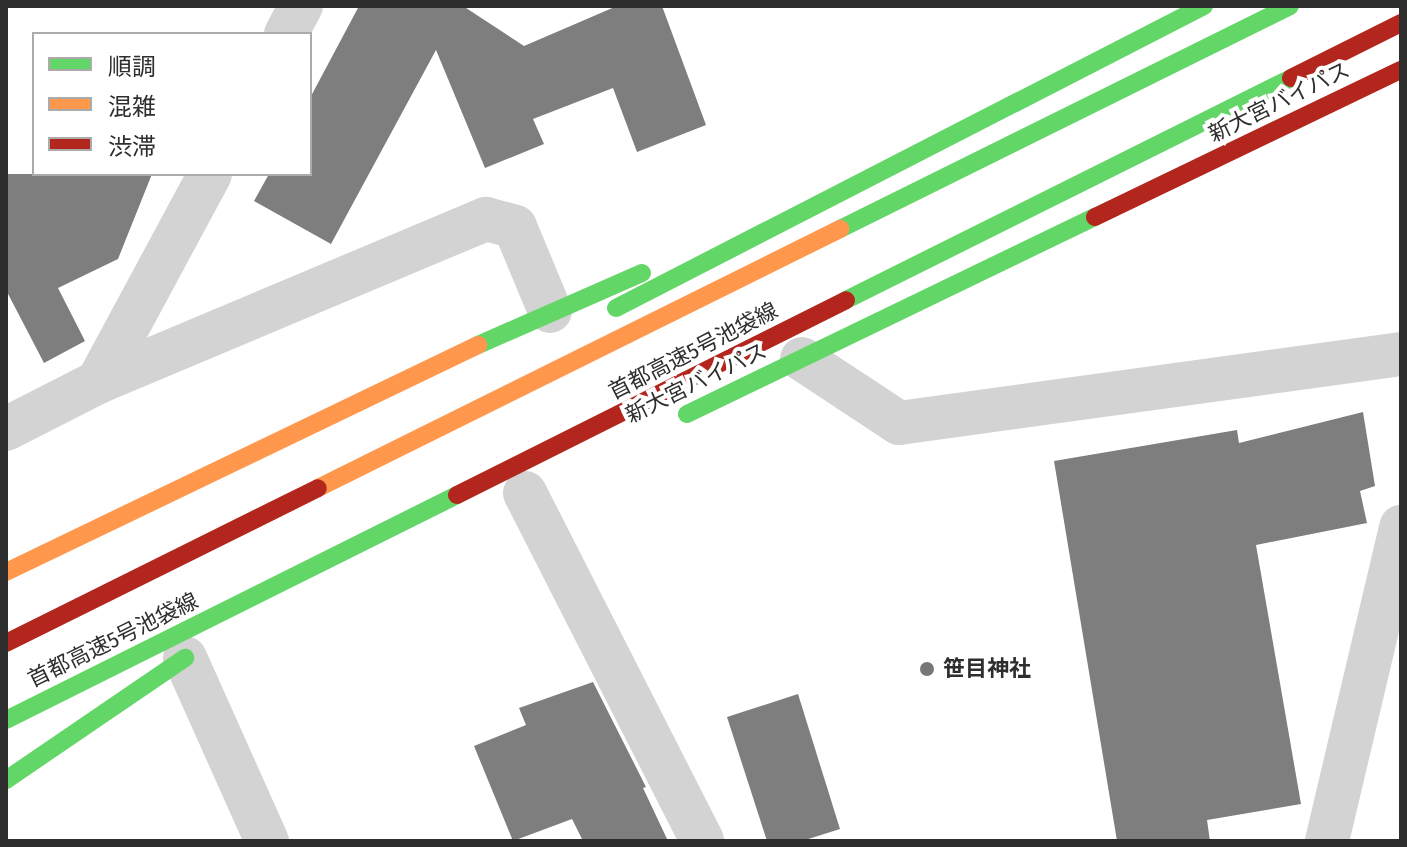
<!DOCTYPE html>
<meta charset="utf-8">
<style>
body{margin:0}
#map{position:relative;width:1407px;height:847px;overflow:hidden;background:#fff;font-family:"Fira Sans Condensed","Noto Sans JP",sans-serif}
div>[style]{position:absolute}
.building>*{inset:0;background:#7e7e7e}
.street>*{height:44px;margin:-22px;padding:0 22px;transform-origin:22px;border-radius:22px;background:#d3d3d3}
.fast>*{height:18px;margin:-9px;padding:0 9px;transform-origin:9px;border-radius:9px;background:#63d668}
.slow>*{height:18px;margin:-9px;padding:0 9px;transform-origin:9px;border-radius:9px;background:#ff974d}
.jam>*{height:18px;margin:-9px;padding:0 9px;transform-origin:9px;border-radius:9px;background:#b3261e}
.dots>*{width:22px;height:22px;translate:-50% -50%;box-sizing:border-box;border:4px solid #fff;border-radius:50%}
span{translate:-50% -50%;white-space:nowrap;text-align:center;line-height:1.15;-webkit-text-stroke:8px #fff;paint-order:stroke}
.street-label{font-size:22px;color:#2e2e2e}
.poi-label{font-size:22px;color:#2e2e2e;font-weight:700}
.left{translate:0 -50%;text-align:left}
.frame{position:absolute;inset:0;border:8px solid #2e2e2e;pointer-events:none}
.legend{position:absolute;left:32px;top:32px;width:280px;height:144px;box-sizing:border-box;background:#fff;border:2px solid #ababab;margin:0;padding:10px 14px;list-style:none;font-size:24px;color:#2e2e2e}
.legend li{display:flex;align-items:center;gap:16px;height:40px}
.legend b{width:40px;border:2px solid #ababab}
</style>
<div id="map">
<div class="building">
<i style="clip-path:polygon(359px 6px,463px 6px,524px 46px,617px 6px,662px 6px,706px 125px,637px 152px,613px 88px,533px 119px,544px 144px,485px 168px,436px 50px,331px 244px,254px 201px,269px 174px,310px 174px,310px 98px)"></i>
<i style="clip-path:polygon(6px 174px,152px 174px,118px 259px,58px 288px,85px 341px,44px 363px,6px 290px)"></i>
<i style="clip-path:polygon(1363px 412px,1375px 486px,1360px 491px,1367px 523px,1256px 545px,1301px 804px,1207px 820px,1210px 841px,1117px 841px,1054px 461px,1237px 430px,1239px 443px)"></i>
<i style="clip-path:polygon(593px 682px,646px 787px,643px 788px,668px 841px,583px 841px,572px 819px,513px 841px,474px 746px,526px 725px,519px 708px)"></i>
<i style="clip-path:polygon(798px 694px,840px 829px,802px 841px,767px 841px,727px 717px)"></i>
</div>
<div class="street">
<i style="left:286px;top:34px;width:32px;rotate:-62deg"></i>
<i style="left:802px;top:359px;width:116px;rotate:33.4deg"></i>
<i style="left:899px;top:423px;width:507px;rotate:-7.83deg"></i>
<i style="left:98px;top:382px;width:236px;rotate:-61.7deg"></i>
<i style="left:6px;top:429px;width:103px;rotate:-27.1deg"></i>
<i style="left:98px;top:382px;width:421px;rotate:-22.8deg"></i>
<i style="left:486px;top:219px;width:30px;rotate:15deg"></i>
<i style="left:515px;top:227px;width:91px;rotate:67.4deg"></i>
<i style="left:525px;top:493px;width:390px;rotate:63deg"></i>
<i style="left:185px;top:658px;width:201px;rotate:65.9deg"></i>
<i style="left:1327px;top:841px;width:323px;rotate:-76.7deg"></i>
</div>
<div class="fast">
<i style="left:840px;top:229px;width:502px;rotate:-26.36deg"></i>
<i style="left:846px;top:300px;width:497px;rotate:-26.5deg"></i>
<i style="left:616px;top:308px;width:661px;rotate:-27.19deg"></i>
<i style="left:478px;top:345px;width:179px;rotate:-23.7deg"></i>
<i style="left:687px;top:414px;width:453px;rotate:-25.8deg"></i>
<i style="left:6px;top:720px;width:504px;rotate:-26.51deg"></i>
<i style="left:6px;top:780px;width:217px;rotate:-34.3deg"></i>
</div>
<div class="slow">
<i style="left:318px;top:488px;width:583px;rotate:-26.39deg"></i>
<i style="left:6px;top:572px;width:524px;rotate:-25.68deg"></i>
</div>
<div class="jam">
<i style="left:1291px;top:78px;width:123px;rotate:-26.6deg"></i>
<i style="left:1095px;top:217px;width:339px;rotate:-25.7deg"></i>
<i style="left:457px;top:495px;width:435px;rotate:-26.6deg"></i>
<i style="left:6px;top:643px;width:348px;rotate:-26.4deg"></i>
</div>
<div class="dots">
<i style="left:927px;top:669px;background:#777"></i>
</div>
<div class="street-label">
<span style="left:1279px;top:102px;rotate:-26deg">新大宮バイパス</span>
<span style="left:693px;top:351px;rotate:-27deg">首都高速5号池袋線</span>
<span style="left:696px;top:383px;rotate:-26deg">新大宮バイパス</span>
<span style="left:113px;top:640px;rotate:-26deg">首都高速5号池袋線</span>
</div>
<div class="poi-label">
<span class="left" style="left:943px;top:669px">笹目神社</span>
</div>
<div class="frame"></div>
<ul class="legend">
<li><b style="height:10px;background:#63d668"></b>順調</li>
<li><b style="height:10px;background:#ff974d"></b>混雑</li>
<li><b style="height:10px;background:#b3261e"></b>渋滞</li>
</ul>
</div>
